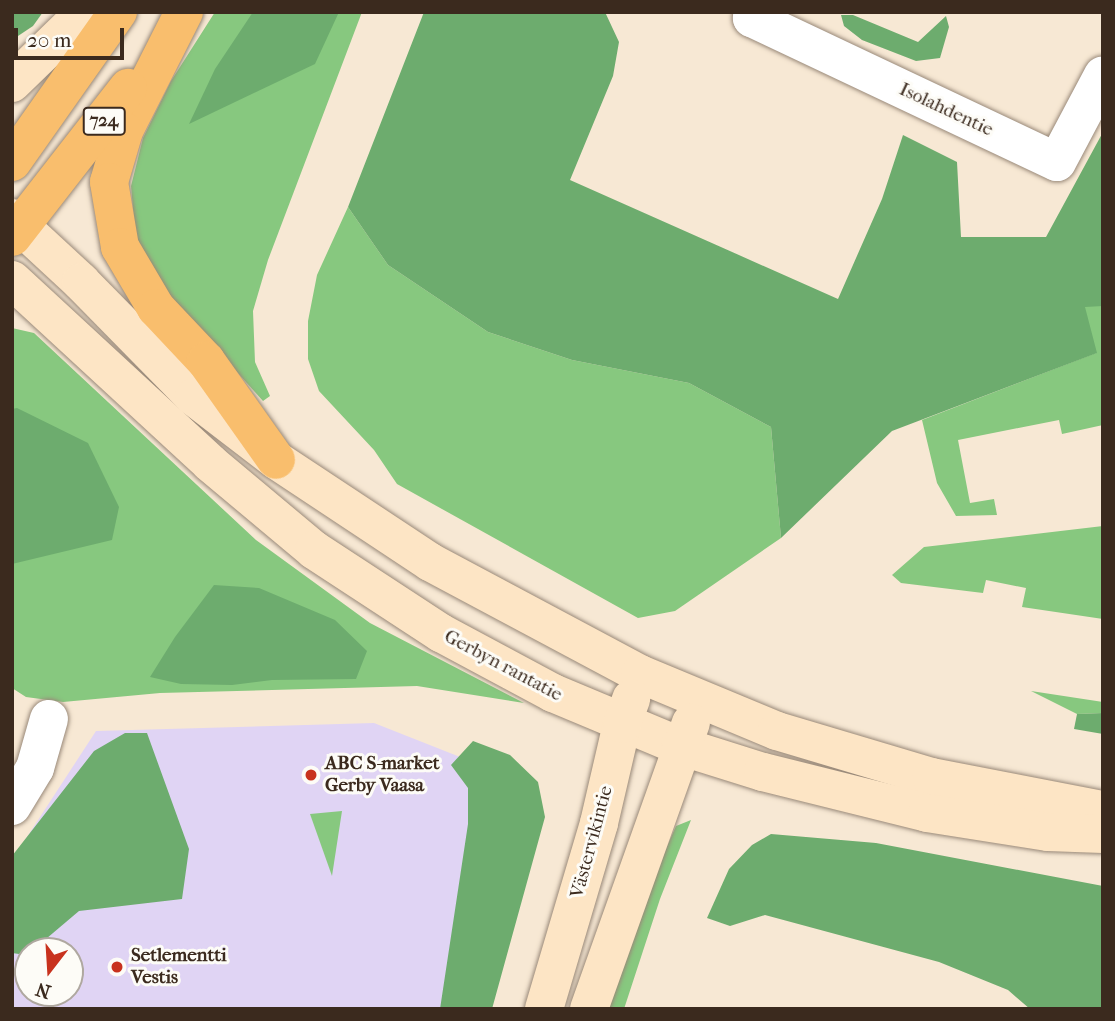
<!DOCTYPE html>
<meta charset="utf-8">
<style>
body{margin:0}
#map{position:relative;width:1115px;height:1021px;overflow:hidden;background:#f7e8d4;font-family:"IM FELL French Canon",serif}
div>[style]{position:absolute}
.built>*{inset:0;background:#e0d4f4}
.green>*{inset:0;background:#87c87f}
.forest>*{inset:0;background:#6dac6e}
.roads{filter:drop-shadow(0 0 2px #998979) drop-shadow(0 0 2px #998979)}
.street>*{height:38px;margin:-19px;padding:0 19px;transform-origin:19px;border-radius:19px;background:#fff}
.secondary>*{height:38px;margin:-19px;padding:0 19px;transform-origin:19px;border-radius:19px;background:#fde5c5}
.primary>*{height:38px;margin:-19px;padding:0 19px;transform-origin:19px;border-radius:19px;background:#f9be6d}
.dots>*{width:19px;height:19px;translate:-50% -50%;box-sizing:border-box;border:4px solid #fdfcf7;border-radius:50%}
span{translate:-50% -50%;white-space:nowrap;text-align:center;line-height:1.15;-webkit-text-stroke:6px #fdfcf7;paint-order:stroke}
.shield-label span{padding:2px 5px;background:#fdfcf7;border:2px solid;border-radius:5px;-webkit-text-stroke-width:0}
.shield-label{font-size:18px;color:#3b2a1e;font-weight:700}
.street-label{font-size:19px;color:#3b2a1e}
.poi-label{font-size:19px;color:#3b2a1e;font-weight:700}
.left{translate:0 -50%;text-align:left}
.frame{position:absolute;inset:0;border:14px solid #3b2a1e;pointer-events:none}
.north{position:absolute;left:14px;top:937px;width:70px;height:70px;box-sizing:border-box;background:#fdfcf7;border:2px solid #afa8a0;border-radius:50%;rotate:197deg;font-size:19px;font-weight:700;line-height:28px;text-align:center;color:#3b2a1e}
.north::after{content:'';display:block;margin:auto;width:24px;height:32px;background:#c8321e;clip-path:polygon(50% 0,100% 100%,50% 72%,0 100%)}
.scale{position:absolute;left:14px;top:28px;width:110px;height:32px;box-sizing:border-box;border:4px solid #3b2a1e;border-top:0;padding-left:9px;font-size:21px;line-height:24px;white-space:nowrap;color:#3b2a1e;-webkit-text-stroke:5px #fdfcf7;paint-order:stroke}
</style>
<div id="map">
<div class="built">
<i style="clip-path:polygon(evenodd,374px 723px,488px 768px,453px 1009px,12px 1009px,12px 860px,96px 731px,374px 723px,28px 951px,70px 951px,70px 993px,28px 993px,28px 951px)"></i>
</div>
<div class="green">
<i style="clip-path:polygon(215px 12px,362px 12px,268px 260px,253px 311px,255px 362px,270px 396px,263px 401px,169px 296px,136px 242px,131px 186px,143px 138px,171px 81px)"></i>
<i style="clip-path:polygon(348px 207px,388px 265px,488px 332px,572px 360px,689px 383px,771px 427px,781px 538px,675px 611px,638px 618px,397px 484px,374px 450px,319px 391px,308px 359px,308px 321px,317px 275px)"></i>
<i style="clip-path:polygon(1084px 306px,1103px 306px,1103px 425px,1062px 434px,1059px 420px,958px 440px,970px 503px,994px 499px,997px 515px,956px 516px,937px 483px,922px 420px,1096px 353px)"></i>
<i style="clip-path:polygon(12px 328px,34px 333px,256px 540px,370px 623px,524px 703px,417px 686px,160px 693px,63px 702px,26px 697px,12px 688px)"></i>
<i style="clip-path:polygon(1103px 526px,1103px 619px,1022px 607px,1026px 588px,986px 580px,983px 593px,901px 583px,892px 575px,924px 547px)"></i>
<i style="clip-path:polygon(1031px 691px,1103px 702px,1103px 713px,1077px 714px)"></i>
<i style="clip-path:polygon(342px 811px,332px 876px,310px 814px)"></i>
<i style="clip-path:polygon(691px 820px,660px 899px,624px 1009px,609px 1009px,645px 897px,676px 826px)"></i>
</div>
<div class="forest">
<i style="clip-path:polygon(12px 12px,43px 12px,33px 26px,12px 40px)"></i>
<i style="clip-path:polygon(253px 12px,339px 12px,315px 64px,189px 124px,215px 69px)"></i>
<i style="clip-path:polygon(424px 12px,605px 12px,619px 42px,613px 76px,570px 180px,838px 299px,882px 199px,903px 135px,957px 162px,961px 237px,1046px 237px,1103px 132px,1103px 306px,1085px 307px,1097px 353px,892px 431px,781px 538px,771px 427px,689px 383px,572px 360px,488px 332px,388px 265px,348px 207px)"></i>
<i style="clip-path:polygon(841px 15px,853px 15px,918px 42px,946px 16px,949px 27px,940px 58px,916px 61px,862px 40px,844px 26px)"></i>
<i style="clip-path:polygon(17px 408px,88px 443px,119px 507px,112px 540px,12px 564px,12px 409px)"></i>
<i style="clip-path:polygon(214px 585px,259px 588px,335px 620px,367px 651px,356px 679px,272px 680px,232px 685px,181px 684px,150px 677px,175px 637px)"></i>
<i style="clip-path:polygon(1103px 713px,1103px 734px,1074px 729px,1077px 714px)"></i>
<i style="clip-path:polygon(125px 733px,147px 733px,189px 849px,182px 899px,79px 911px,40px 944px,19px 954px,12px 953px,12px 856px,94px 751px)"></i>
<i style="clip-path:polygon(473px 741px,510px 755px,538px 782px,545px 817px,492px 1009px,440px 1009px,468px 824px,468px 788px,451px 765px)"></i>
<i style="clip-path:polygon(771px 834px,876px 843px,1103px 886px,1103px 1009px,1030px 1009px,1008px 990px,939px 962px,765px 915px,730px 926px,707px 918px,729px 869px,752px 845px)"></i>
</div>
<div class="roads">
<div class="street">
<i style="left:755px;top:12px;width:7px;rotate:117deg"></i>
<i style="left:752px;top:18px;width:337px;rotate:25.3deg"></i>
<i style="left:1057px;top:162px;width:98px;rotate:-62.1deg"></i>
<i style="left:12px;top:806px;width:44px;rotate:-58.8deg"></i>
<i style="left:35px;top:768px;width:51px;rotate:-74.1deg"></i>
</div>
<div class="secondary">
<i style="left:12px;top:83px;width:102px;rotate:-44.2deg"></i>
<i style="left:12px;top:218px;width:94px;rotate:42.8deg"></i>
<i style="left:81px;top:282px;width:161px;rotate:45.5deg"></i>
<i style="left:194px;top:397px;width:103px;rotate:37.5deg"></i>
<i style="left:276px;top:460px;width:185px;rotate:33.5deg"></i>
<i style="left:430px;top:562px;width:238px;rotate:28.1deg"></i>
<i style="left:640px;top:674px;width:148px;rotate:22.6deg"></i>
<i style="left:777px;top:731px;width:161px;rotate:16.6deg"></i>
<i style="left:931px;top:777px;width:175px;rotate:10.9deg"></i>
<i style="left:12px;top:280px;width:270px;rotate:42.7deg"></i>
<i style="left:210px;top:463px;width:136px;rotate:39.9deg"></i>
<i style="left:314px;top:550px;width:152px;rotate:33.2deg"></i>
<i style="left:441px;top:633px;width:127px;rotate:28.2deg"></i>
<i style="left:553px;top:693px;width:138px;rotate:22.7deg"></i>
<i style="left:680px;top:746px;width:87px;rotate:17.4deg"></i>
<i style="left:763px;top:772px;width:169px;rotate:14deg"></i>
<i style="left:927px;top:813px;width:122px;rotate:8.9deg"></i>
<i style="left:1048px;top:832px;width:55px;rotate:2.1deg"></i>
<i style="left:544px;top:1009px;width:194px;rotate:-73.5deg"></i>
<i style="left:599px;top:823px;width:102px;rotate:-76.9deg"></i>
<i style="left:622px;top:724px;width:27px;rotate:-70deg"></i>
<i style="left:589px;top:1009px;width:304px;rotate:-70.4deg"></i>
</div>
<div class="primary">
<i style="left:184px;top:12px;width:133px;rotate:116.8deg"></i>
<i style="left:124px;top:131px;width:53px;rotate:106.4deg"></i>
<i style="left:109px;top:182px;width:66px;rotate:80.4deg"></i>
<i style="left:120px;top:247px;width:71px;rotate:59.5deg"></i>
<i style="left:156px;top:308px;width:73px;rotate:46.7deg"></i>
<i style="left:206px;top:361px;width:121px;rotate:54.7deg"></i>
<i style="left:12px;top:162px;width:184px;rotate:-54.8deg"></i>
<i style="left:12px;top:237px;width:189px;rotate:-52.1deg"></i>
</div>
</div>
<div class="dots">
<i style="left:311px;top:775px;background:#c8321e"></i>
<i style="left:117px;top:967px;background:#c8321e"></i>
</div>
<div class="shield-label">
<span style="left:104px;top:121px">724</span>
</div>
<div class="street-label">
<span style="left:946px;top:110px;rotate:25deg">Isolahdentie</span>
<span style="left:503px;top:666px;rotate:28deg">Gerbyn rantatie</span>
<span style="left:592px;top:842px;rotate:-75deg">Västervikintie</span>
</div>
<div class="poi-label">
<span class="left" style="left:325px;top:775px">ABC S-market<br>Gerby Vaasa</span>
<span class="left" style="left:131px;top:967px">Setlementti<br>Vestis</span>
</div>
<div class="frame"></div>
<div class="north">N</div>
<div class="scale">20 m</div>
</div>
